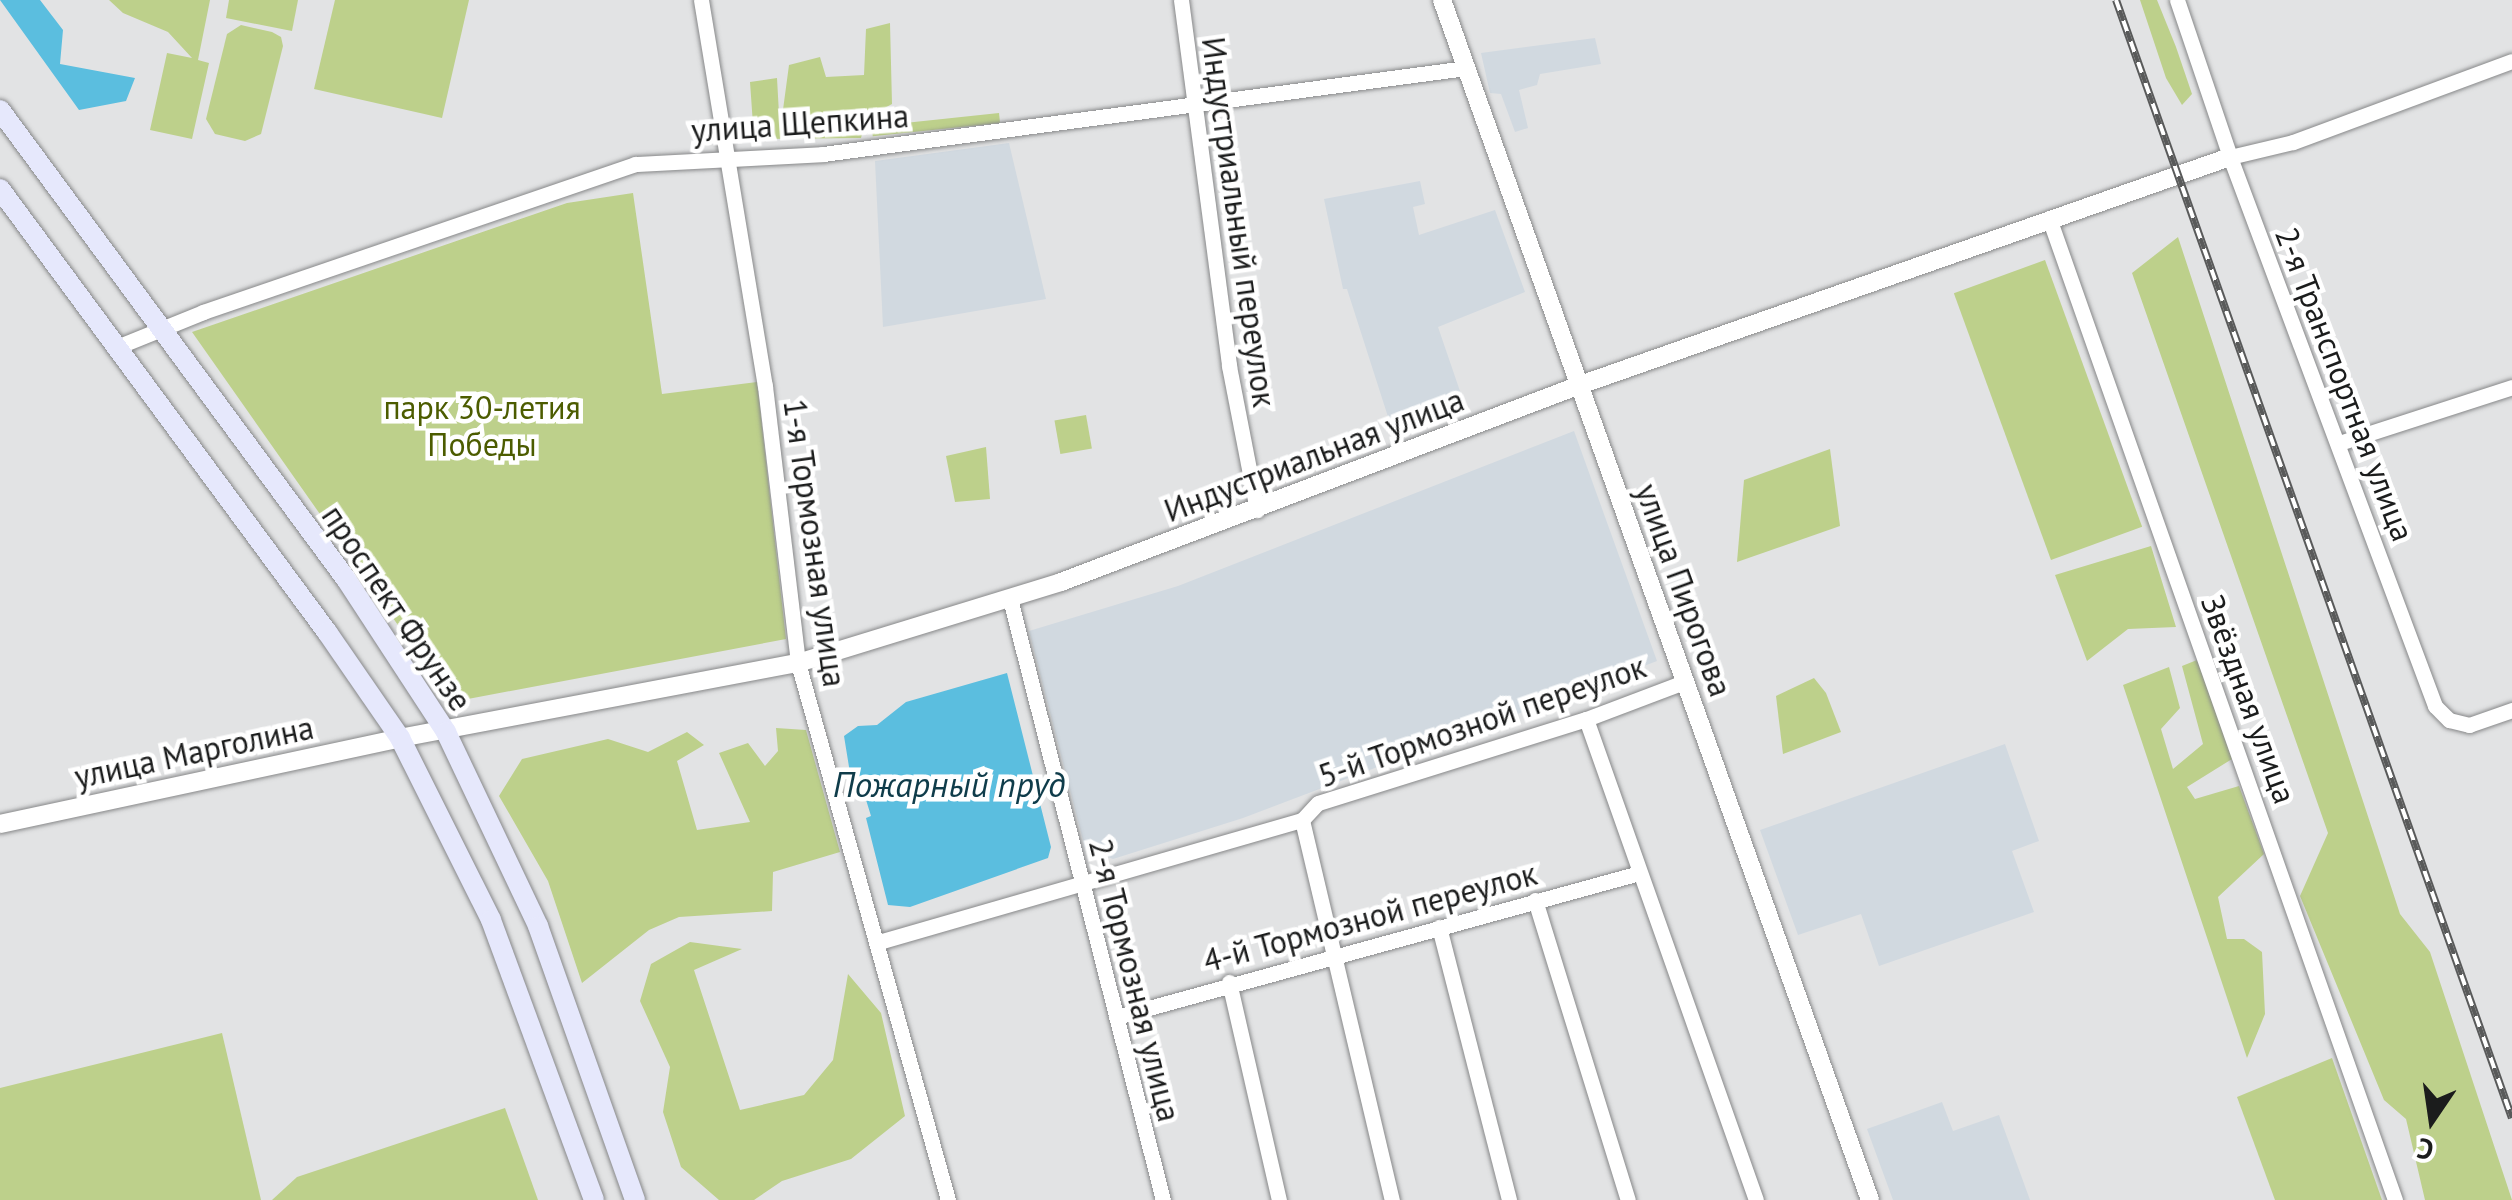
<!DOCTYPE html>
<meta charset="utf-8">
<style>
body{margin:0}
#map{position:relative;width:2512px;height:1200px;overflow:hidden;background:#e2e3e4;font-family:"PT Sans",sans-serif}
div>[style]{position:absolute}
.built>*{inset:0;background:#d1d9e0}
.green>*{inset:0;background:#bdd08b;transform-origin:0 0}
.water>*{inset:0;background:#5bbedf}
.roads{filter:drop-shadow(0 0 2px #878889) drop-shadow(0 0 2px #878889)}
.minor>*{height:15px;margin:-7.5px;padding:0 7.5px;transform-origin:7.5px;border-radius:7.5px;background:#fff}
.tertiary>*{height:18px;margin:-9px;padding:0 9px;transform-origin:9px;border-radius:9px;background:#fff}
.secondary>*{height:20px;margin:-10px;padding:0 10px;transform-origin:10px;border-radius:10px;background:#e6e8fc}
.rail>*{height:8px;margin-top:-4px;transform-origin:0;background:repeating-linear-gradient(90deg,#fff 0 11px,#595a5a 0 22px);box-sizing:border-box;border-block:2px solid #595a5a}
span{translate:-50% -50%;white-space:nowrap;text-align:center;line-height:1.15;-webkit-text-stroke:9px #fff;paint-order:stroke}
.street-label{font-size:32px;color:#1b1c1c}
.park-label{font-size:32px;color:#4c5c00}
.water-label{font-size:35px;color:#0f3c4a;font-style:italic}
.north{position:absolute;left:2382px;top:1070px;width:100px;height:100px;-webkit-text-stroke:8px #fff;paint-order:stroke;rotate:193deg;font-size:28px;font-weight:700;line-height:40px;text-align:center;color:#1b1c1c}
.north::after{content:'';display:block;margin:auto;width:35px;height:45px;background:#1b1c1c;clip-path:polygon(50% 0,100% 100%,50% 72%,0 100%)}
</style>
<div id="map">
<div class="built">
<i style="clip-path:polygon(1595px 38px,1601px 64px,1540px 74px,1537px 85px,1519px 90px,1528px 128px,1515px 132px,1501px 94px,1490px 93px,1481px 53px)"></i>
<i style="clip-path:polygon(1009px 143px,1046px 299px,883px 327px,875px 161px)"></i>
<i style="clip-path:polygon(1420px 181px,1425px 204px,1413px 207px,1419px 235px,1495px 210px,1525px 292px,1438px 327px,1462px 397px,1390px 423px,1347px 289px,1343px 289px,1324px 199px)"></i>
<i style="clip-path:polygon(1574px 431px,1657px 661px,1243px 818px,1113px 859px,1085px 848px,1029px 631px,1178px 586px)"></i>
<i style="clip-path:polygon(2005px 744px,2039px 841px,2012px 851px,2034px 912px,1879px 966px,1861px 914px,1798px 935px,1760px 830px)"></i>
<i style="clip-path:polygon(1942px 1102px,1953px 1131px,1999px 1115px,2030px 1200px,1893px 1200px,1867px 1129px)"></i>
</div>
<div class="green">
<i style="clip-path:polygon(109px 0,210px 0,198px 60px,209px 63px,192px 139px,150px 130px,167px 53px,192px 58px,168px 32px,123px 13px)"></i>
<i style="clip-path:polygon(229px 0,298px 0,292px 31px,226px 18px)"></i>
<i style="clip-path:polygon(335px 0,469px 0,442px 118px,314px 89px)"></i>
<i style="clip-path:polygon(2140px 0,2157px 0,2176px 47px,2192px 94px,2182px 105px,2166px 78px)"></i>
<i style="clip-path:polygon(890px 23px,892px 104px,866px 118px,861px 138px,754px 139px,750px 82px,777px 78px,780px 132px,789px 65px,820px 57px,826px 77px,864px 75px,866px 29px)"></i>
<i style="clip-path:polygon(241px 25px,272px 32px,281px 37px,283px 46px,261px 134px,245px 141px,215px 134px,206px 119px,227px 34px)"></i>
<i style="left:999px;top:113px;width:10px;height:128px;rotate:84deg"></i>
<i style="clip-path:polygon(633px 193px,662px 394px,757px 382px,786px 639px,452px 702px,192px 332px,567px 203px)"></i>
<i style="clip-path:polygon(2178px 237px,2400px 914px,2430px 952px,2512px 1200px,2425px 1200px,2406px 1119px,2384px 1100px,2300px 896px,2328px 833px,2132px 273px)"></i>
<i style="left:2045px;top:260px;width:284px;height:97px;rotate:70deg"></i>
<i style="left:1086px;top:415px;width:34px;height:32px;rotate:80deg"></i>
<i style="clip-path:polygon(986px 447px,990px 499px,955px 502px,946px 456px)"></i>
<i style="clip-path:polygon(1830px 449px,1840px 526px,1737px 562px,1744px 480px)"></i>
<i style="clip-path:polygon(2151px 546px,2176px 627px,2128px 629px,2087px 661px,2055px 575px)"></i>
<i style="clip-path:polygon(2197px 660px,2232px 759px,2187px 787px,2195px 799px,2239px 786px,2264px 854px,2218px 897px,2227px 939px,2244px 939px,2262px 952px,2265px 1014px,2247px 1058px,2123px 685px,2169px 667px,2180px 708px,2161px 729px,2173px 769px,2203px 744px,2182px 666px)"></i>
<i style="clip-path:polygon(1814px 678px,1826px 693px,1841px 732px,1783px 754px,1776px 696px)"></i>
<i style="clip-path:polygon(776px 728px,806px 730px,840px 852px,773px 872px,772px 911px,679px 917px,649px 930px,582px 983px,548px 881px,499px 796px,522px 759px,608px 739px,648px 752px,687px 732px,704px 745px,677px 761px,697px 830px,750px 822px,719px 753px,748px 743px,765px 766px,778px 751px)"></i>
<i style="clip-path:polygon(690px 942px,742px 949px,694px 970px,740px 1110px,804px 1095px,833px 1060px,848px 974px,881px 1013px,905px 1116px,851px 1159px,782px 1181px,754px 1200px,719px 1200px,681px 1167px,663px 1112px,670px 1067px,640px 1001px,651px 964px)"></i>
<i style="clip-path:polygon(222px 1033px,261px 1200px,0 1200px,0 1088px)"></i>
<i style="clip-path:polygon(2332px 1058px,2382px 1200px,2275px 1200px,2237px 1097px)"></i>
<i style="clip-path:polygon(505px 1108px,538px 1200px,272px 1200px,297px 1177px)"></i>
</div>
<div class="water">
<i style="clip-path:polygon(0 0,40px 0,63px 30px,60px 64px,135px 78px,126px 101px,79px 110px)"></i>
<i style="clip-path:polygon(1007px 673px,1051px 847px,1048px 858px,910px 907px,888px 905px,866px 818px,871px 816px,863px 790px,857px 790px,850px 773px,844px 736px,858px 726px,877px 725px,906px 702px)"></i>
</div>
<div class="roads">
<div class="minor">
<i style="left:701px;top:0;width:391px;rotate:80.6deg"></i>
<i style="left:765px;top:386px;width:279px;rotate:83.2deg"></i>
<i style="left:798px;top:663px;width:558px;rotate:74.39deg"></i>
<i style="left:1181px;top:0;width:369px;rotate:82.5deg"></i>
<i style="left:1229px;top:366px;width:147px;rotate:79deg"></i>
<i style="left:2177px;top:0;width:166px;rotate:71.3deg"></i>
<i style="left:2230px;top:157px;width:586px;rotate:69.52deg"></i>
<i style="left:2435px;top:706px;width:20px;rotate:45deg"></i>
<i style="left:2449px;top:720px;width:21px;rotate:14deg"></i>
<i style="left:2469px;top:725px;width:46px;rotate:-19.2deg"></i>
<i style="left:2230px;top:157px;width:65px;rotate:-13.4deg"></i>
<i style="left:2293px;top:142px;width:233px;rotate:-20.3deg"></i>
<i style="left:2049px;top:218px;width:1041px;rotate:70.59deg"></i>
<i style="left:117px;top:347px;width:93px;rotate:-22.1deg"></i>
<i style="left:203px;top:312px;width:457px;rotate:-18.9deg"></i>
<i style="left:635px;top:164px;width:188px;rotate:-3deg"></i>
<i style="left:823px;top:154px;width:649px;rotate:-7.62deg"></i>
<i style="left:2339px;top:443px;width:182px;rotate:-17.9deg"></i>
<i style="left:1010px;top:599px;width:620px;rotate:75.72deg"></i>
<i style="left:1586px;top:719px;width:510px;rotate:70.54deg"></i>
<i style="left:1302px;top:820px;width:23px;rotate:-47deg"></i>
<i style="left:1318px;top:803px;width:281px;rotate:-17.4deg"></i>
<i style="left:1586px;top:719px;width:105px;rotate:-20.7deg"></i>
<i style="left:1302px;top:820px;width:391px;rotate:76.7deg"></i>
<i style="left:1535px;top:900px;width:314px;rotate:72.8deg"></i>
<i style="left:1439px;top:927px;width:282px;rotate:75.6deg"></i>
<i style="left:879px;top:942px;width:440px;rotate:-16.1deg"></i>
<i style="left:1229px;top:982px;width:224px;rotate:77.1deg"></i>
<i style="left:1116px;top:1017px;width:542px;rotate:-15.39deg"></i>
</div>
<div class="tertiary">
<i style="left:1442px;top:0;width:1274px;rotate:70.37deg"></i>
<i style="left:0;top:824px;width:409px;rotate:-12.1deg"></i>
<i style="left:400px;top:738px;width:405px;rotate:-10.7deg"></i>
<i style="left:798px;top:663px;width:275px;rotate:-17.1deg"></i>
<i style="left:1061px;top:582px;width:555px;rotate:-20.79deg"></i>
<i style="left:1580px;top:385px;width:689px;rotate:-19.33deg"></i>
</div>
<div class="secondary">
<i style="left:0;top:110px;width:583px;rotate:53.58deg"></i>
<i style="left:346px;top:579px;width:183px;rotate:56.8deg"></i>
<i style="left:446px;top:732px;width:215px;rotate:64.6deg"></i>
<i style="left:538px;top:926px;width:291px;rotate:70.5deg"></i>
<i style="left:0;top:189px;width:551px;rotate:53.57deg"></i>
<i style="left:327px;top:632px;width:129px;rotate:55.4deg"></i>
<i style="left:400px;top:738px;width:203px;rotate:63.4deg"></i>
<i style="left:491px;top:920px;width:298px;rotate:69.8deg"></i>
</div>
</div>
<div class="rail">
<i style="left:2116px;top:0;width:1186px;rotate:70.5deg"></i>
</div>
<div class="street-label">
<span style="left:800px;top:123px;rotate:-4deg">улица Щепкина</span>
<span style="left:1239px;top:222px;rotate:82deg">Индустриальный переулок</span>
<span style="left:2345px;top:384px;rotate:69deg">2-я Транспортная улица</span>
<span style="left:1314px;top:455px;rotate:-21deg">Индустриальная улица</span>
<span style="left:815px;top:543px;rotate:82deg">1-я Тормозная улица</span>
<span style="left:1684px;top:590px;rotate:70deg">улица Пирогова</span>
<span style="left:397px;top:608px;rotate:56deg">проспект Фрунзе</span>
<span style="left:2249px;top:699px;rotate:70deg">Звёздная улица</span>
<span style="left:1482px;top:721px;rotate:-19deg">5-й Тормозной переулок</span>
<span style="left:194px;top:752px;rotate:-12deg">улица Марголина</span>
<span style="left:1370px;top:917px;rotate:-15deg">4-й Тормозной переулок</span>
<span style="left:1135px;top:980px;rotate:76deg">2-я Тормозная улица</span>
</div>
<div class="park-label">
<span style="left:482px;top:426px">парк 30-летия<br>Победы</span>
</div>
<div class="water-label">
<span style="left:949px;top:784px">Пожарный пруд</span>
</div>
<div class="north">С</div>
</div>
